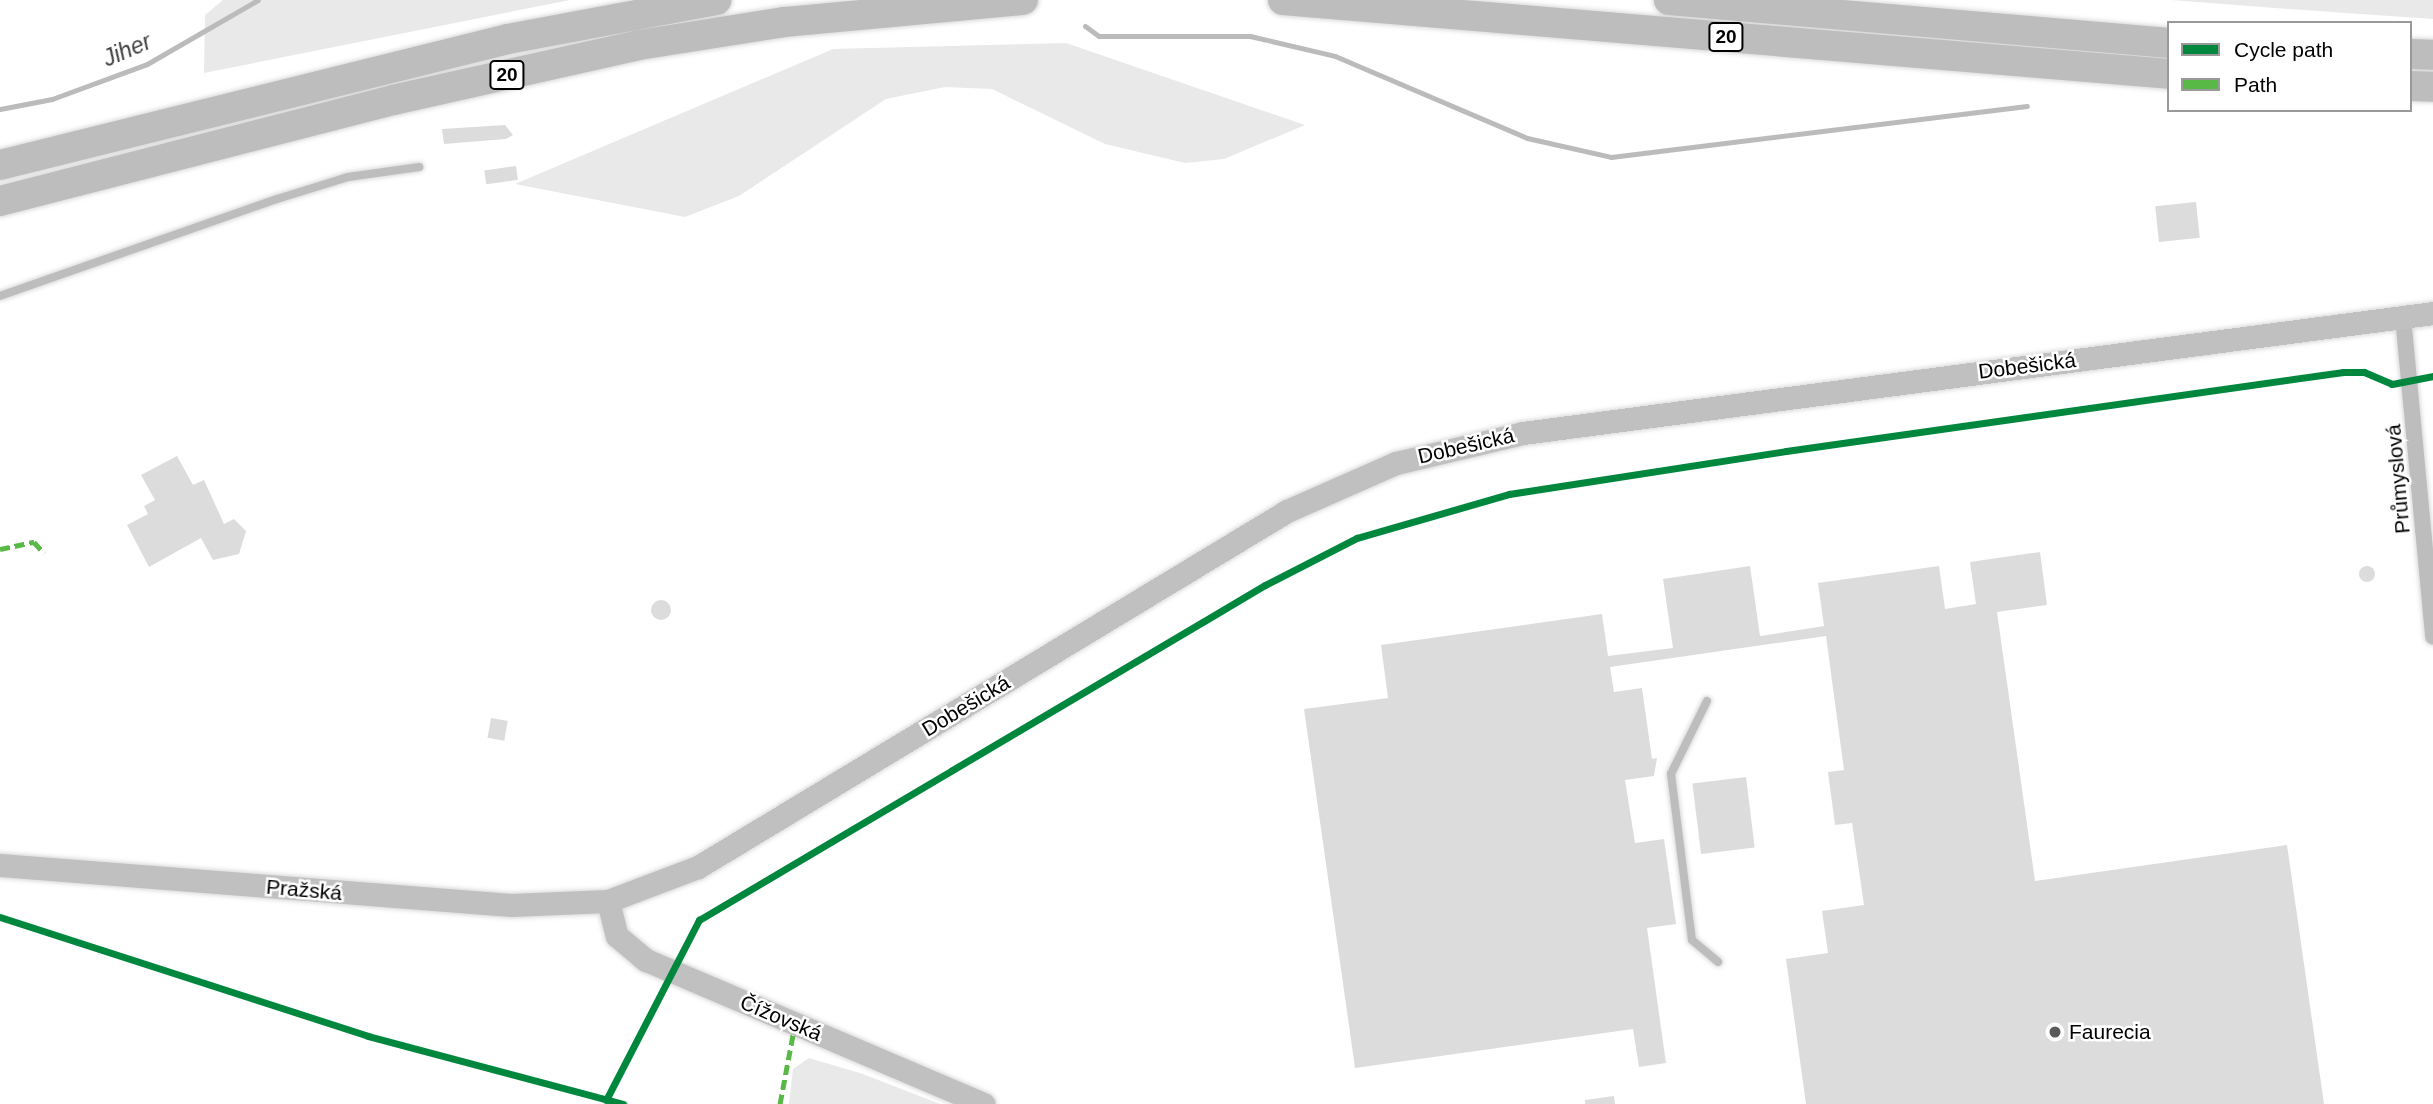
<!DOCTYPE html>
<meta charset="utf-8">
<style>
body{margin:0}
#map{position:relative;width:2433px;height:1104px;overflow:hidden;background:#fff;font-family:Arial,sans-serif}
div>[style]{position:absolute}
.green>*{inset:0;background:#e9e9e9}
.stream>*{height:5px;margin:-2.5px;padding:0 2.5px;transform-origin:2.5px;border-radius:2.5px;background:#bbb}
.building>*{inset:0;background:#dcdcdc;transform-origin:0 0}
.round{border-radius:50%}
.roads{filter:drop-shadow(0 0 2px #dbdbdb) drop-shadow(0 0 2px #dbdbdb)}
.lane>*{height:8px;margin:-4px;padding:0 4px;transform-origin:4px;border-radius:4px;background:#bdbdbd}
.street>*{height:16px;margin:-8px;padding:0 8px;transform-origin:8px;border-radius:8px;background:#bdbdbd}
.secondary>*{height:23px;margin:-11.5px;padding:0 11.5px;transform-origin:11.5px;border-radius:11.5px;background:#c0c0c0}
.highway>*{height:30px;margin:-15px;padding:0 15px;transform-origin:15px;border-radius:15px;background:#bdbdbd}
.quiet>*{height:5px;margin-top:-2.5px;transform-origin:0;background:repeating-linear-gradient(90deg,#58b947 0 10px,transparent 0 15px)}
.cycleway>*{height:7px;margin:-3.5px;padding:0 3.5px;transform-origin:3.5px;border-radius:3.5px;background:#00873e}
.dots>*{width:19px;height:19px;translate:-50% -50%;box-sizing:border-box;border:4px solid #fff;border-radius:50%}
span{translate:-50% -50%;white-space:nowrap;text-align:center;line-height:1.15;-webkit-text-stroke:5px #fff;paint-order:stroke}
.shield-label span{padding:2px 5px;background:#fff;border:2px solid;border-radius:5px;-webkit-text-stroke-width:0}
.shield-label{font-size:19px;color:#000;font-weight:700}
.street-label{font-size:21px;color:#000}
.poi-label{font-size:21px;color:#000}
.left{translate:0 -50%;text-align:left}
.water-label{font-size:23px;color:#3f3f3f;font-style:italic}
.legend{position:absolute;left:2167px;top:21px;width:245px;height:91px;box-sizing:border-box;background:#fff;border:2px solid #999;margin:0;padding:9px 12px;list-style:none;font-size:21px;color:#000}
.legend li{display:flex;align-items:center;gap:14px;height:35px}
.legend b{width:35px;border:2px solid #999}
</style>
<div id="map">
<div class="green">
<i style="clip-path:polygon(223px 0,570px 0,204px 73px,205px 15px)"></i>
<i style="clip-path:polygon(2171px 0,2433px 0,2433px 19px,2289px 9px)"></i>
<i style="clip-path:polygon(1066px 43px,1305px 125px,1224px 159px,1185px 163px,1105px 144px,992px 89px,945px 87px,886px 99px,739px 196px,685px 217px,515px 184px,833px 49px)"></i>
<i style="clip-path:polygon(809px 1058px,863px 1074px,940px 1104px,789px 1104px,793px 1069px)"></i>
</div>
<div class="stream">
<i style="left:1085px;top:26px;width:17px;rotate:36deg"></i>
<i style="left:1099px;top:36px;width:151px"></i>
<i style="left:1250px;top:36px;width:87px;rotate:13.2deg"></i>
<i style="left:1335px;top:56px;width:209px;rotate:23.1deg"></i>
<i style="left:1527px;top:138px;width:86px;rotate:12.7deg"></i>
<i style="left:1611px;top:157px;width:419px;rotate:-7deg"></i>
<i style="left:0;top:109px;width:53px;rotate:-10.9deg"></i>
<i style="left:52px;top:99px;width:101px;rotate:-20.2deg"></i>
<i style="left:147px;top:64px;width:128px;rotate:-30deg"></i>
</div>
<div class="building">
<i style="clip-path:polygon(505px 125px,513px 135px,506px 139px,444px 144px,442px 129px)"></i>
<i style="left:516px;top:166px;width:14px;height:32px;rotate:82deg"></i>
<i style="left:2196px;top:202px;width:36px;height:41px;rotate:84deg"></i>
<i style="clip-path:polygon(177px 456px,193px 485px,204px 480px,224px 524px,234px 519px,246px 531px,239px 554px,213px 560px,201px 538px,149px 567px,127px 525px,148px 514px,144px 506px,155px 500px,141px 475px)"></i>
<i style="clip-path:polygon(2040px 552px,2047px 605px,1997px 612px,2035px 881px,2287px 845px,2324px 1104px,1806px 1104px,1786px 959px,1828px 953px,1822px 911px,1864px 905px,1852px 823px,1835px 825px,1828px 772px,1844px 770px,1826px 636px,1610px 667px,1614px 692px,1642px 688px,1652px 759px,1657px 758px,1654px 776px,1625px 780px,1635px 843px,1664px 839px,1676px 924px,1647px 928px,1666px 1063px,1639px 1067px,1633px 1029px,1355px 1068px,1304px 709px,1388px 698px,1381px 645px,1602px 614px,1608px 656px,1673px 648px,1663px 579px,1750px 566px,1760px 636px,1824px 626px,1818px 583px,1939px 566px,1945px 609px,1976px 604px,1970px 562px)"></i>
<i class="round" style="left:2359px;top:566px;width:16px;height:16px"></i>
<i class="round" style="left:651px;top:600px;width:20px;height:20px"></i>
<i style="left:491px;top:718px;width:17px;height:20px;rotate:10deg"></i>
<i style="left:1746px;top:777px;width:71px;height:54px;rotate:83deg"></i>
<i style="clip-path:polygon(1614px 1096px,1615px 1104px,1585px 1104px,1585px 1100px)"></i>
</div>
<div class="roads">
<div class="lane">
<i style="left:0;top:296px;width:293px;rotate:-19.3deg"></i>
<i style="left:277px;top:199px;width:74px;rotate:-17.2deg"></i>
<i style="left:348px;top:177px;width:72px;rotate:-8deg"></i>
<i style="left:1707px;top:701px;width:81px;rotate:116.3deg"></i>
<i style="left:1671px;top:774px;width:167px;rotate:82.8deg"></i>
<i style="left:1692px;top:940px;width:34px;rotate:40deg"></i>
</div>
<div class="street">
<i style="left:2403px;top:317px;width:321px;rotate:84.6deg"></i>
</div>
<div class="secondary">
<i style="left:0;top:865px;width:513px;rotate:4.48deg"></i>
<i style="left:511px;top:905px;width:97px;rotate:-2.4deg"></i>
<i style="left:608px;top:901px;width:96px;rotate:-20.7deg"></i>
<i style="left:698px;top:867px;width:688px;rotate:-31.15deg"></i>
<i style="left:1287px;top:511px;width:119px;rotate:-23.8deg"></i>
<i style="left:1396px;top:463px;width:130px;rotate:-13.3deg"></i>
<i style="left:1523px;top:433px;width:918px;rotate:-7.51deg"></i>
<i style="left:608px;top:901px;width:36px;rotate:76deg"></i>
<i style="left:617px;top:936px;width:38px;rotate:40deg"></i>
<i style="left:646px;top:960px;width:367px;rotate:23.1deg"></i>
</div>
<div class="highway">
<i style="left:1283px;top:0;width:889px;rotate:4.77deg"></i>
<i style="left:1669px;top:0;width:502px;rotate:4.92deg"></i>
<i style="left:2410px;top:54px;width:23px;rotate:2deg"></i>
<i style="left:2410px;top:86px;width:23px;rotate:2deg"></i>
<i style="left:0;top:165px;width:523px;rotate:-13.93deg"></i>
<i style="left:508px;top:39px;width:212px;rotate:-10.6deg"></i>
<i style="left:0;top:201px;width:406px;rotate:-14.4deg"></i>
<i style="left:393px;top:100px;width:252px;rotate:-12.6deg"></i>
<i style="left:639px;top:45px;width:148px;rotate:-9deg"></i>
<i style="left:785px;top:22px;width:239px;rotate:-5.3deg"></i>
</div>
</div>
<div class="quiet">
<i style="left:0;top:549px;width:35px;rotate:-12deg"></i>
<i style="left:34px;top:542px;width:15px;rotate:48deg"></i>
<i style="left:780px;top:1104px;width:81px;rotate:-79.4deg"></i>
</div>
<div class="cycleway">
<i style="left:0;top:917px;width:387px;rotate:17.9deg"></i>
<i style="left:368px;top:1036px;width:264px;rotate:14.9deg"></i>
<i style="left:606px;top:1100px;width:203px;rotate:-62.7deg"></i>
<i style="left:699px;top:920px;width:658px;rotate:-30.62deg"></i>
<i style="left:1265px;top:585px;width:103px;rotate:-27.1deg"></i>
<i style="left:1357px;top:538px;width:158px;rotate:-16.1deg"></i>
<i style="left:1509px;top:494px;width:280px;rotate:-8.8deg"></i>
<i style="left:1786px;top:451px;width:563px;rotate:-8.07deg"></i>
<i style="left:2343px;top:372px;width:21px"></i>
<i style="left:2364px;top:372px;width:30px;rotate:23deg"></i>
<i style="left:2392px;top:384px;width:42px;rotate:-11deg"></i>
</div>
<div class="dots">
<i style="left:2055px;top:1032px;background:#595959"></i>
</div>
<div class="shield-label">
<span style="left:1726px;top:37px">20</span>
<span style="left:507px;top:75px">20</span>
</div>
<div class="street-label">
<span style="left:2027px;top:366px;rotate:-7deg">Dobešická</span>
<span style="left:1466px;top:446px;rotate:-13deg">Dobešická</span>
<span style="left:2398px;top:479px;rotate:-95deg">Průmyslová</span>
<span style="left:966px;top:706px;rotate:-31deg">Dobešická</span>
<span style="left:304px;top:890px;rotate:5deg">Pražská</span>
<span style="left:781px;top:1018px;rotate:23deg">Čížovská</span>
</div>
<div class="poi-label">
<span class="left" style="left:2069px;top:1032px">Faurecia</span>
</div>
<div class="water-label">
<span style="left:127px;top:50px;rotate:-23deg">Jiher</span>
</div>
<ul class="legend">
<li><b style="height:9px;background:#00873e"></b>Cycle path</li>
<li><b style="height:9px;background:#58b947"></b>Path</li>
</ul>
</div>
